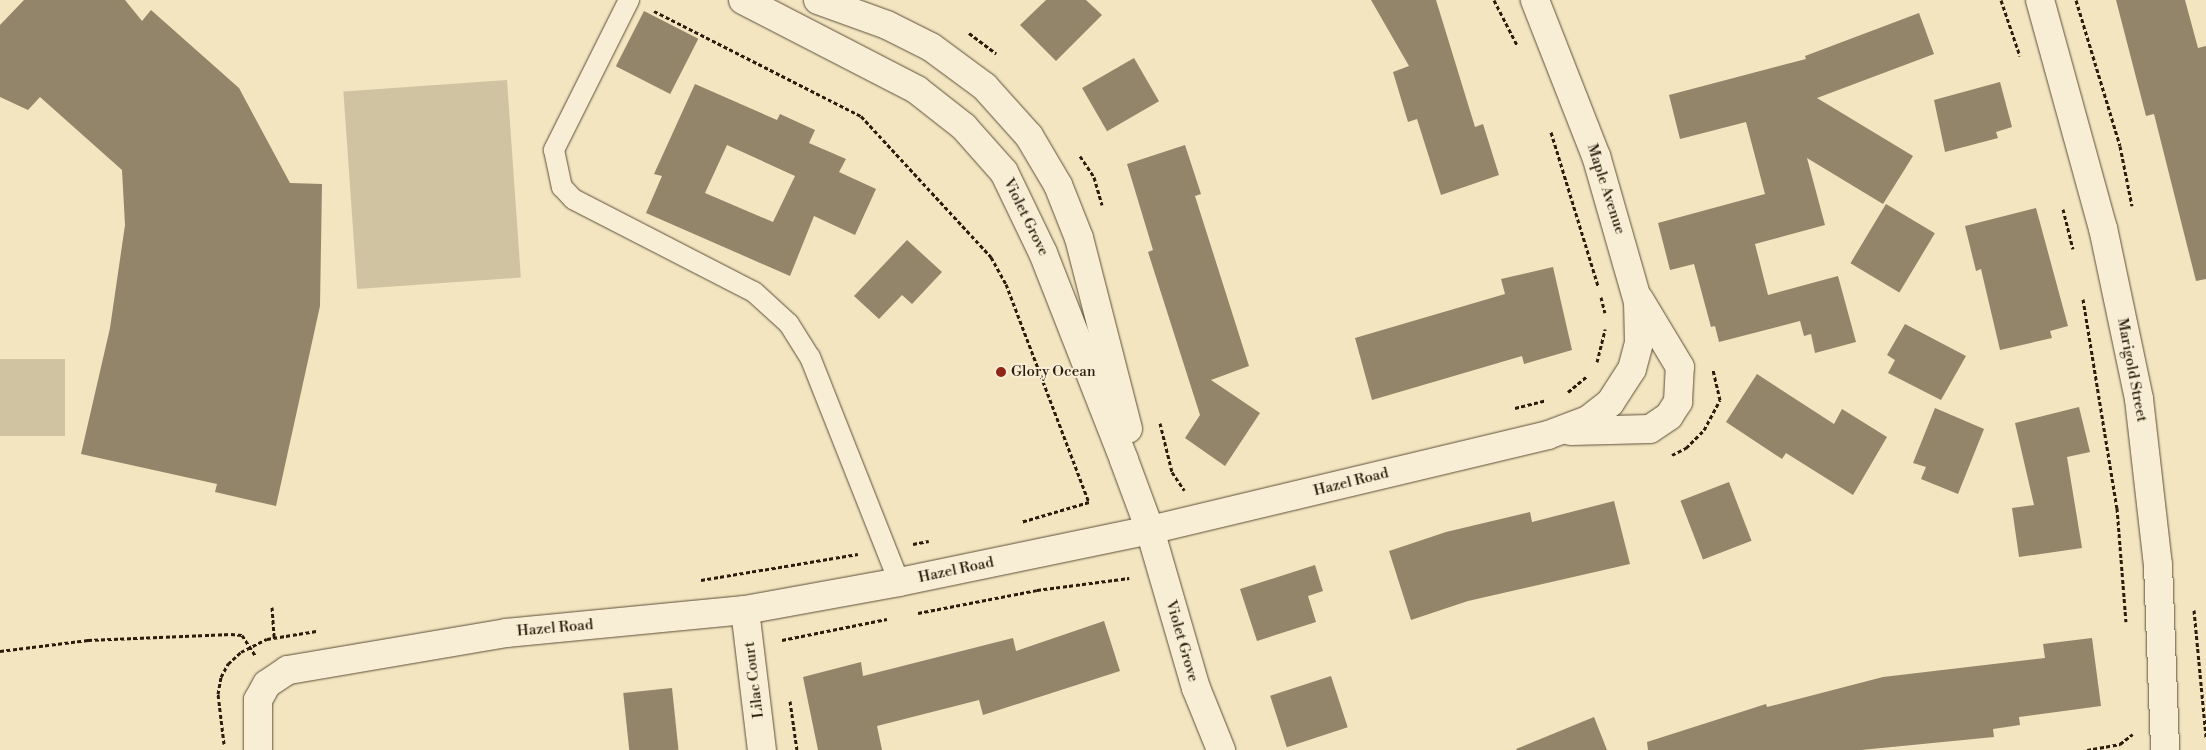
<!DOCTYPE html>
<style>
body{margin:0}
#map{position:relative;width:2206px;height:750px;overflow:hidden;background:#f2e5bf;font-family:"Libre Bodoni",serif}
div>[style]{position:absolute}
.green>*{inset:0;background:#d0c3a1;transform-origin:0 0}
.building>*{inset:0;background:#928569;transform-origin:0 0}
.path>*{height:3px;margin-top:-1.5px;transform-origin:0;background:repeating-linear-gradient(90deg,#2b1c0c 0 4px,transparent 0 6.5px)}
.roads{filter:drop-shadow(0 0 1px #5d4e39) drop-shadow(0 0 1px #5d4e39)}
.lane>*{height:20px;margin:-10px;padding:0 10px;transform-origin:10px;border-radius:10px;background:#f7eed5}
.street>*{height:28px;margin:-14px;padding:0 14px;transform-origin:14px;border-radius:14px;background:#f7eed5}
.dots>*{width:14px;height:14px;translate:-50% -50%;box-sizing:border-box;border:2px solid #f7eed5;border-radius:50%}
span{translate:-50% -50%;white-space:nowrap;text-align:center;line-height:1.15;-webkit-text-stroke:4px #f7eed5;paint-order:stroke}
.street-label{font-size:15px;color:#2b1c0c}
.poi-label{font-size:15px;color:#2b1c0c}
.left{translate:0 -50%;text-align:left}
</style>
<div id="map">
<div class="green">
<i style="left:507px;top:80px;width:198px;height:164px;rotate:86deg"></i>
<i style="left:0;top:359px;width:65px;height:77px"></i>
</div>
<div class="building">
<i style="clip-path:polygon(24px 0,125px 0,142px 21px,151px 10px,239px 88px,290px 183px,322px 184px,320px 306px,276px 506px,215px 492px,217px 484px,81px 454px,110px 328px,125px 225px,122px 170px,40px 97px,28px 110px,0 97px,0 25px)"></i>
<i style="clip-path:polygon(1046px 0,1086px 0,1102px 15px,1056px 61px,1020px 25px)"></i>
<i style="clip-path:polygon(1371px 0,1436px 0,1475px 127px,1483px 124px,1499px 175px,1441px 195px,1417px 119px,1408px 122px,1393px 72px,1409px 66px)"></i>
<i style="clip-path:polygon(2116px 0,2185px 0,2198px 48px,2206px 46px,2206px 279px,2196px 281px,2154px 114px,2146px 116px)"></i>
<i style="left:644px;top:11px;width:61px;height:62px;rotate:27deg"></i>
<i style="clip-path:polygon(1919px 13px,1934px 54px,1817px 98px,1913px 156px,1883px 204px,1807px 158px,1825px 225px,1755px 244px,1768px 295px,1838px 276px,1856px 342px,1815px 353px,1811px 334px,1804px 336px,1800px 321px,1719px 342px,1715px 326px,1711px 327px,1694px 264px,1670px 270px,1658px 223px,1765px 194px,1746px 122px,1680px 139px,1669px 95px,1806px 59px,1805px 56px)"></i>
<i style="left:1134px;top:58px;width:50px;height:60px;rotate:60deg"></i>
<i style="clip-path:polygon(2000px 82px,2012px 127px,1996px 132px,1998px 138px,1945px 152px,1934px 100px)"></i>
<i style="clip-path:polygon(evenodd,695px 84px,777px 120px,780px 114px,815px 130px,809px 143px,846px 159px,839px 172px,876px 189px,855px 235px,814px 216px,790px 276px,646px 213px,662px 176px,654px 174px,695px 84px,727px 145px,795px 176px,773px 222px,705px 193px,727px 145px)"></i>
<i style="clip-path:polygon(1185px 145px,1201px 194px,1195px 196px,1249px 366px,1211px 380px,1260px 413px,1225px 466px,1185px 438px,1200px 415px,1148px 252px,1153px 250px,1127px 164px)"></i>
<i style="left:1886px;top:204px;width:57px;height:69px;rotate:31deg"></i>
<i style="clip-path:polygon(2036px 208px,2068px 326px,2050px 331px,2052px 338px,2000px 350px,1981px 269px,1976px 271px,1965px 226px)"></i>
<i style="clip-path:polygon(907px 240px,942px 272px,912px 304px,902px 295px,879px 319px,854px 296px)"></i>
<i style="clip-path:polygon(1553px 267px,1572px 350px,1524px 364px,1522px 356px,1372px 400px,1355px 338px,1505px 294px,1501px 279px)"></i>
<i style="clip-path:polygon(1905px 324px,1966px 356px,1941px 400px,1888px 373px,1895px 360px,1887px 355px)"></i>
<i style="clip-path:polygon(1757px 374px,1834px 424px,1842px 409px,1887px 437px,1853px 495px,1786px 453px,1782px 459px,1726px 422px)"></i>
<i style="clip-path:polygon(2079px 407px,2090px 452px,2067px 457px,2082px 548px,2019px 557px,2012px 508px,2034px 505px,2015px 423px)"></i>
<i style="clip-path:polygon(1935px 408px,1984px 429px,1958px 494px,1921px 479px,1926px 467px,1913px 463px)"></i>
<i style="left:1729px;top:482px;width:63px;height:52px;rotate:69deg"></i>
<i style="clip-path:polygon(1614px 501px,1630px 564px,1468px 601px,1411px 620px,1389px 551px,1446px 532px,1530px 512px,1532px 522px)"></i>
<i style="clip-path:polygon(1315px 565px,1323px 591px,1308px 596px,1316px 622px,1257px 641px,1240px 589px)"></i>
<i style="clip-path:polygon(1104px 621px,1120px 671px,983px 715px,979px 700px,877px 726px,882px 750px,818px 750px,803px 677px,861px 662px,863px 676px,1013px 638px,1016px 651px)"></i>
<i style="clip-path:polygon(2092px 638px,2101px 706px,2019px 717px,2020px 725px,1993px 729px,1994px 737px,1861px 750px,1648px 750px,1647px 742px,1766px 704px,1767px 707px,1883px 677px,2045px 658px,2043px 644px)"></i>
<i style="left:1331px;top:676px;width:54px;height:64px;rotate:72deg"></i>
<i style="left:672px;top:688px;width:62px;height:49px;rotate:84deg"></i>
<i style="clip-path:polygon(1594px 717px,1607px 750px,1517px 750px,1516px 749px)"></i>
</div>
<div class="path">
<i style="left:1494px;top:0;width:51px;rotate:62.9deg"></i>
<i style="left:2001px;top:0;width:59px;rotate:71.3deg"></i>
<i style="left:2076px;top:0;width:152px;rotate:73.2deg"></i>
<i style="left:2120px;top:146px;width:61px;rotate:78.7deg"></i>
<i style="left:654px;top:11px;width:232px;rotate:26.9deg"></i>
<i style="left:861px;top:116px;width:192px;rotate:47.3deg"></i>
<i style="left:991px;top:257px;width:31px;rotate:61deg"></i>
<i style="left:1006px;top:284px;width:233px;rotate:69.2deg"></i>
<i style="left:1089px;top:502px;width:71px;rotate:163.6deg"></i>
<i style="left:969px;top:33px;width:34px;rotate:37deg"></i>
<i style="left:1551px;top:132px;width:161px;rotate:73deg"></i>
<i style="left:1080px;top:156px;width:25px;rotate:56deg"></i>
<i style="left:1094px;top:177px;width:29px;rotate:74deg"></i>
<i style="left:2063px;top:209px;width:41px;rotate:76deg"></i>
<i style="left:1601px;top:297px;width:16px;rotate:76deg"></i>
<i style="left:2083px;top:299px;width:212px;rotate:80.8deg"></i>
<i style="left:2117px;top:508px;width:114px;rotate:85.5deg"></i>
<i style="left:1597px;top:362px;width:34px;rotate:-76deg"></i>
<i style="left:1568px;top:392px;width:26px;rotate:-40deg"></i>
<i style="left:1515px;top:408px;width:32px;rotate:-14deg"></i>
<i style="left:1160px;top:423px;width:50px;rotate:76.2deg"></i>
<i style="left:1172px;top:472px;width:22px;rotate:56deg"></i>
<i style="left:1672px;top:455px;width:16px;rotate:-27deg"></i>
<i style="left:1686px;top:448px;width:25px;rotate:-45deg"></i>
<i style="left:1704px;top:430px;width:34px;rotate:-62deg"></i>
<i style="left:1720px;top:400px;width:32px;rotate:-103deg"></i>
<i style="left:913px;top:544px;width:16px;rotate:-11deg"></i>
<i style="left:701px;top:580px;width:159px;rotate:-9.4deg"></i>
<i style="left:272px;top:607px;width:30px;rotate:86deg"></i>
<i style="left:2194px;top:610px;width:129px;rotate:84.6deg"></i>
<i style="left:918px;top:613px;width:121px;rotate:-10.9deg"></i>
<i style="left:1037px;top:590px;width:93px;rotate:-7.4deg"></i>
<i style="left:782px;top:640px;width:107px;rotate:-11.3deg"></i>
<i style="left:0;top:651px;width:89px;rotate:-7.1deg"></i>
<i style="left:88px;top:640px;width:143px;rotate:-2.4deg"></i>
<i style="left:231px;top:634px;width:11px;rotate:5deg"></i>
<i style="left:242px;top:635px;width:24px;rotate:57deg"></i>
<i style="left:790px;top:701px;width:49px;rotate:81.9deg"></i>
<i style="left:224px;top:744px;width:50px;rotate:-96.8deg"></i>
<i style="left:218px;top:694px;width:17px;rotate:-80deg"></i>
<i style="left:221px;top:677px;width:15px;rotate:-62deg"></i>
<i style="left:228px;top:664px;width:18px;rotate:-43deg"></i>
<i style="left:241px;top:652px;width:29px;rotate:-27deg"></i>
<i style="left:267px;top:639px;width:50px;rotate:-9.3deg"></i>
<i style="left:2087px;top:750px;width:34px;rotate:-10deg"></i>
<i style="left:2120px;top:744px;width:16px;rotate:-38deg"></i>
</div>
<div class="roads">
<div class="lane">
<i style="left:629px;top:0;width:168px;rotate:116.6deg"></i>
<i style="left:554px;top:150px;width:38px;rotate:78deg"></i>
<i style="left:562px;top:187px;width:16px;rotate:47deg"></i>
<i style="left:573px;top:199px;width:203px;rotate:27.2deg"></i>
<i style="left:754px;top:292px;width:47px;rotate:42.4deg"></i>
<i style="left:789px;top:324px;width:39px;rotate:58deg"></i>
<i style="left:810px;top:357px;width:242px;rotate:68.4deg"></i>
</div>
<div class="street">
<i style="left:743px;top:0;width:196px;rotate:27.3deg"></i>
<i style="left:917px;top:90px;width:60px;rotate:38.2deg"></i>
<i style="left:964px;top:127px;width:60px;rotate:48.4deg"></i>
<i style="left:1004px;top:172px;width:90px;rotate:64.3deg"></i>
<i style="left:1043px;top:253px;width:222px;rotate:68.6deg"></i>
<i style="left:1124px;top:460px;width:75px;rotate:69.6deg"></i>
<i style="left:1150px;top:530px;width:165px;rotate:73.8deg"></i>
<i style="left:1196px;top:688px;width:67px;rotate:68deg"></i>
<i style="left:818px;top:0;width:73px;rotate:19.9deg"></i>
<i style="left:887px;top:25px;width:49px;rotate:26.6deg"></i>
<i style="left:931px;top:47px;width:67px;rotate:36.5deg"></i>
<i style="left:985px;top:87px;width:66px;rotate:48.1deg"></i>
<i style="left:1029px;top:136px;width:57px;rotate:59.4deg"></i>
<i style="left:1058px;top:185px;width:57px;rotate:68.4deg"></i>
<i style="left:1079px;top:238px;width:197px;rotate:75.6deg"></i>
<i style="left:2040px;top:0;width:237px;rotate:74.6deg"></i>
<i style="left:2103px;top:228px;width:175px;rotate:78.1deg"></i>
<i style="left:2139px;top:399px;width:167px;rotate:83.5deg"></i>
<i style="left:2158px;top:565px;width:185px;rotate:87.8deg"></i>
<i style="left:1571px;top:431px;width:79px;rotate:-1.5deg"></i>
<i style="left:1650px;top:429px;width:23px;rotate:-34deg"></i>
<i style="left:1669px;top:416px;width:17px;rotate:-57deg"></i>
<i style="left:1678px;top:402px;width:35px;rotate:-87deg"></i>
<i style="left:1680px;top:367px;width:79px;rotate:-121.1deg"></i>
<i style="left:745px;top:610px;width:141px;rotate:83.1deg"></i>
<i style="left:258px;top:750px;width:50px;rotate:-90deg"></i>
<i style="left:258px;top:700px;width:18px;rotate:-61deg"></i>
<i style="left:267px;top:684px;width:25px;rotate:-34deg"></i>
<i style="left:288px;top:670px;width:221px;rotate:-9.6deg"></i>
<i style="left:506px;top:633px;width:240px;rotate:-5.5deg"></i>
<i style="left:745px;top:610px;width:157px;rotate:-10.3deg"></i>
<i style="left:899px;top:582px;width:256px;rotate:-11.7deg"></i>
<i style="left:1150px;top:530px;width:409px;rotate:-13.4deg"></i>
<i style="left:1548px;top:435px;width:43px;rotate:-20.6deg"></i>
<i style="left:1588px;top:420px;width:28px;rotate:-38deg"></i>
<i style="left:1610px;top:403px;width:40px;rotate:-57.1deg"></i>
<i style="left:1632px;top:369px;width:28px;rotate:-75deg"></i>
<i style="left:1639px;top:342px;width:40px;rotate:-91.4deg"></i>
<i style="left:1638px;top:302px;width:152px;rotate:-106deg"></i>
<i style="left:1596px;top:156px;width:168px;rotate:-111.4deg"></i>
</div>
</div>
<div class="dots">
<i style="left:1001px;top:372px;background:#8f2418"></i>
</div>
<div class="street-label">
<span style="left:1606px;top:189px;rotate:72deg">Maple Avenue</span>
<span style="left:1026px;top:217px;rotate:64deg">Violet Grove</span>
<span style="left:2132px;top:370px;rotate:79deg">Marigold Street</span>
<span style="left:1351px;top:482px;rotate:-14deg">Hazel Road</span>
<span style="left:956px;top:570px;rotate:-12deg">Hazel Road</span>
<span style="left:555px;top:628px;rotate:-5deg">Hazel Road</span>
<span style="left:1182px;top:641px;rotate:74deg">Violet Grove</span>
<span style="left:754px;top:680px;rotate:-97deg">Lilac Court</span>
</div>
<div class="poi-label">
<span class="left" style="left:1011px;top:372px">Glory Ocean</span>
</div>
</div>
